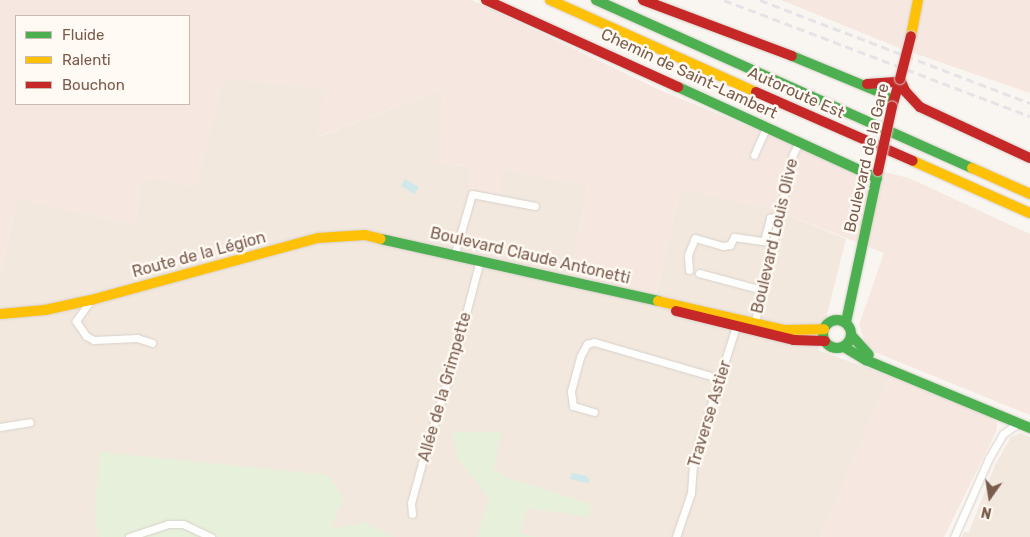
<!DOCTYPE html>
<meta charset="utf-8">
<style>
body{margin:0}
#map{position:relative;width:1030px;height:537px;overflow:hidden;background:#f9f5f0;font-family:Rubik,sans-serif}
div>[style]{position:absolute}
.residential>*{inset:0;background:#f2e8de}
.commercial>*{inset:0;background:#f6e8e1}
.green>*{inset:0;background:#e7f0db}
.water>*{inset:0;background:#d0e8ea;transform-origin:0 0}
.roads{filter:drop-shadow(0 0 1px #d7d1cb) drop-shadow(0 0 1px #d7d1cb)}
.street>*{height:7px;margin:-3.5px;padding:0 3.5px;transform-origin:3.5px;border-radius:3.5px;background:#fefefd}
.fast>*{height:10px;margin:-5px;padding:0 5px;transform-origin:5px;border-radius:5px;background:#4caf50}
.fast>.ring{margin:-5px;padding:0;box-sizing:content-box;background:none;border:10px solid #4caf50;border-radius:50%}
.slow>*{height:10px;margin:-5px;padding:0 5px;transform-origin:5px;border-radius:5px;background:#ffc107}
.jam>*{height:10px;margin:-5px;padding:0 5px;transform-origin:5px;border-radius:5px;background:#c62828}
.rail>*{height:2.5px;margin-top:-1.25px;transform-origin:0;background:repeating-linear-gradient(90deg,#e6e3e7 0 8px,transparent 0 13px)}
.bridges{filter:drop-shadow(0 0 1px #d9d2cb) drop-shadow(0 0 1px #d9d2cb)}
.jam-bridge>*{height:10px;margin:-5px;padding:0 5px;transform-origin:5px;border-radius:5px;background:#c62828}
span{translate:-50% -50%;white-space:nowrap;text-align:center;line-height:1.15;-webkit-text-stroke:5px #fffaf3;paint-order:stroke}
.street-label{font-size:16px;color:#7a5c4d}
.legend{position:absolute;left:15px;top:15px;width:175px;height:90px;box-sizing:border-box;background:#fffaf3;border:1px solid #cabbb1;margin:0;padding:6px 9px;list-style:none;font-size:15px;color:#7a5c4d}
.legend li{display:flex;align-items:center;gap:10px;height:25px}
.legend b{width:25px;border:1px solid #cabbb1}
.north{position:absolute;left:965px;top:472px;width:50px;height:50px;-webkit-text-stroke:4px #fffaf3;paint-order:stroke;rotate:193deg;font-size:14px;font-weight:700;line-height:20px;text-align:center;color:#7a5c4d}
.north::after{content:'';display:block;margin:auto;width:18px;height:22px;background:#7a5c4d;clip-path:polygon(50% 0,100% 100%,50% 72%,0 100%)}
</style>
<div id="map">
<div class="residential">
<i style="clip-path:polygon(223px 78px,326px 89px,318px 137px,443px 89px,439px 164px,504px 169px,588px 186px,571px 274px,656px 294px,681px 188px,773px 209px,846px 239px,818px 350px,889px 376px,821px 537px,0 537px,0 277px,17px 198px,135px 225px,141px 179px,161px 179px,196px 188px)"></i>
<i style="clip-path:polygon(1020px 433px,1030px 437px,1030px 537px,962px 537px,964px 532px,969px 532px,995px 465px,1011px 437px)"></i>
</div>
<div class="commercial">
<i style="clip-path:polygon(evenodd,0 0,472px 0,662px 91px,782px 140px,862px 167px,909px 178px,1030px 234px,1030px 415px,867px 349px,859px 325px,884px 253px,773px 209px,681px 188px,656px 294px,571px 274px,588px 186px,504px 169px,499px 195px,469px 190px,469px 166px,438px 164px,443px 89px,317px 137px,325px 89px,223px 78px,196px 189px,161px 179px,141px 180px,135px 225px,17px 198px,0 277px,0 0,16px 16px,189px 16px,189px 104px,16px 104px,16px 16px)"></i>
<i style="clip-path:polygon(781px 0,1030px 0,1030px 93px,902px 49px)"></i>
<i style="clip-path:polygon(889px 376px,994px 419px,997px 423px,996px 432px,944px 537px,821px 537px)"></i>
</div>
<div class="green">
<i style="clip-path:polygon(451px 432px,501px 432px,494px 469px,506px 477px,591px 504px,589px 517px,527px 508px,521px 533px,538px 537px,477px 537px,489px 498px,459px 460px)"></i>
<i style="clip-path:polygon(100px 452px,328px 475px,344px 498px,331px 528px,366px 523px,394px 537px,98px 537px,95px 507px)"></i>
</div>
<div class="water">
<i style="left:405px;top:179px;width:16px;height:8px;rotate:30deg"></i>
<i style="clip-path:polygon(572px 473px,587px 476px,590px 481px,586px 483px,570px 479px)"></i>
</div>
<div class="roads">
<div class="street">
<i style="left:754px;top:155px;width:32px;rotate:-66deg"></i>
<i style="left:455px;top:253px;width:61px;rotate:-73.9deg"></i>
<i style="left:472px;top:194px;width:64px;rotate:10.8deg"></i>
<i style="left:689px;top:270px;width:15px;rotate:-94deg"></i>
<i style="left:688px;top:255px;width:18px;rotate:-68deg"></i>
<i style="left:695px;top:238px;width:29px;rotate:16deg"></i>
<i style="left:723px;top:246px;width:7px;rotate:-8deg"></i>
<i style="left:730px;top:245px;width:9px;rotate:-63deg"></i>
<i style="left:734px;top:237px;width:30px;rotate:8deg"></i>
<i style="left:764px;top:241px;width:24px;rotate:-75deg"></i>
<i style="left:770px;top:218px;width:8px;rotate:-14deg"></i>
<i style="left:699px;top:273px;width:65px;rotate:15.1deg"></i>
<i style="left:91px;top:300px;width:26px;rotate:126deg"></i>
<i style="left:76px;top:321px;width:18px;rotate:56deg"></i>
<i style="left:86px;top:336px;width:9px;rotate:27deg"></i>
<i style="left:94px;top:340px;width:43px;rotate:-2.7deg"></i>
<i style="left:137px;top:338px;width:16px;rotate:18deg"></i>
<i style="left:754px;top:326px;width:176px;rotate:-77.2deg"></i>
<i style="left:793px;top:154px;width:13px;rotate:-63deg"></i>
<i style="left:594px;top:412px;width:22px;rotate:-164deg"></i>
<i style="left:573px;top:406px;width:15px;rotate:-98deg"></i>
<i style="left:571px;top:391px;width:35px;rotate:-75deg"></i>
<i style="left:580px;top:357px;width:15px;rotate:-62deg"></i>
<i style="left:587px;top:344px;width:7px;rotate:-16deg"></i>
<i style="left:594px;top:342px;width:132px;rotate:16.2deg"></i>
<i style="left:0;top:427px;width:30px;rotate:-9deg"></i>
<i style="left:412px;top:514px;width:11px;rotate:-95deg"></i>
<i style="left:411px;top:503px;width:60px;rotate:-74.6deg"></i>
<i style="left:427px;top:445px;width:86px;rotate:-72.4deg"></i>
<i style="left:453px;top:363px;width:106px;rotate:-75.3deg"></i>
<i style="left:129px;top:537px;width:41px;rotate:-18.4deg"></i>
<i style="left:168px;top:524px;width:15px"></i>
<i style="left:183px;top:524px;width:31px;rotate:25deg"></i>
<i style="left:676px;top:537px;width:46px;rotate:-71.2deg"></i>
<i style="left:691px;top:493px;width:32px;rotate:-86deg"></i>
<i style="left:693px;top:461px;width:145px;rotate:-72.3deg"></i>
<i style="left:954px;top:537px;width:86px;rotate:-66.1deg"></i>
<i style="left:989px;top:458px;width:28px;rotate:-60deg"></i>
<i style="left:1003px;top:434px;width:19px;rotate:-36deg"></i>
</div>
<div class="fast">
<i style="left:596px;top:0;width:412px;rotate:24.1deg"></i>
<i style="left:792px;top:56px;width:100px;rotate:22.4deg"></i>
<i style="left:884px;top:94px;width:13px;rotate:48deg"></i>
<i style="left:678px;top:87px;width:219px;rotate:24.6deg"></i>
<i style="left:381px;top:239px;width:284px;rotate:12.6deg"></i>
<i class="ring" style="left:823px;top:320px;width:18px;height:18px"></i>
<i style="left:846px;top:322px;width:154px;rotate:-78deg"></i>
<i style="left:852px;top:336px;width:25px;rotate:48deg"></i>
<i style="left:844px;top:347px;width:26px;rotate:31deg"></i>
<i style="left:866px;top:360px;width:178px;rotate:22.5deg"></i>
</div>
<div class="slow">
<i style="left:550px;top:0;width:226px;rotate:24.1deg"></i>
<i style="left:911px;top:36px;width:37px;rotate:-79deg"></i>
<i style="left:913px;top:161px;width:128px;rotate:24deg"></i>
<i style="left:972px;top:168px;width:64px;rotate:24.1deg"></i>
<i style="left:658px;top:301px;width:130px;rotate:12.9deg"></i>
<i style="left:785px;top:330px;width:39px;rotate:-1deg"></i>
<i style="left:0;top:314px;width:45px;rotate:-5.1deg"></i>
<i style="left:45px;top:310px;width:47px;rotate:-12.3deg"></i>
<i style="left:91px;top:300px;width:235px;rotate:-15.3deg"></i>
<i style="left:318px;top:238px;width:47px;rotate:-3.7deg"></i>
<i style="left:365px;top:235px;width:16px;rotate:14deg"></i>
</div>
<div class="jam">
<i style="left:486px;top:0;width:211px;rotate:24.4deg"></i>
<i style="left:643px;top:0;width:159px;rotate:20.6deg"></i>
<i style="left:900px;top:79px;width:13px;rotate:67deg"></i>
<i style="left:905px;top:91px;width:22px;rotate:47deg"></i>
<i style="left:920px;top:107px;width:121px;rotate:24.9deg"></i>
<i style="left:867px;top:84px;width:32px;rotate:-4deg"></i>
<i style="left:756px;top:92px;width:171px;rotate:23.7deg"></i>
<i style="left:892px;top:107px;width:29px;rotate:-74deg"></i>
<i style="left:676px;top:311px;width:122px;rotate:13.8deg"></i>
<i style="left:794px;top:340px;width:31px;rotate:2deg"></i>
</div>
</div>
<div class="rail">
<i style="left:724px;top:0;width:327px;rotate:20.8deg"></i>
<i style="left:760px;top:0;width:289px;rotate:20.9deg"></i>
</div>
<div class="bridges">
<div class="jam-bridge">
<i style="left:900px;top:79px;width:44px;rotate:-75.7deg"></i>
<i style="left:878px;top:171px;width:66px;rotate:-77.7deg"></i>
</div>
</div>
<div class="street-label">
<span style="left:689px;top:74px;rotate:25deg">Chemin de Saint-Lambert</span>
<span style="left:796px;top:93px;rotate:24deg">Autoroute Est</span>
<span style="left:867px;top:158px;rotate:-77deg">Boulevard de la Gare</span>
<span style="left:775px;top:236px;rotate:-77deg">Boulevard Louis Olive</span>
<span style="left:199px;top:255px;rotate:-15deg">Route de la Légion</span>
<span style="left:530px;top:256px;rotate:13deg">Boulevard Claude Antonetti</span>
<span style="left:445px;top:387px;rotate:-74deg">Allée de la Grimpette</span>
<span style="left:710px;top:414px;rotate:-73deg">Traverse Astier</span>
</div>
<ul class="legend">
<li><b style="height:6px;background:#4caf50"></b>Fluide</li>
<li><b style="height:6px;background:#ffc107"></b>Ralenti</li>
<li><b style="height:6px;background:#c62828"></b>Bouchon</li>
</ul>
<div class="north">N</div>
</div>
